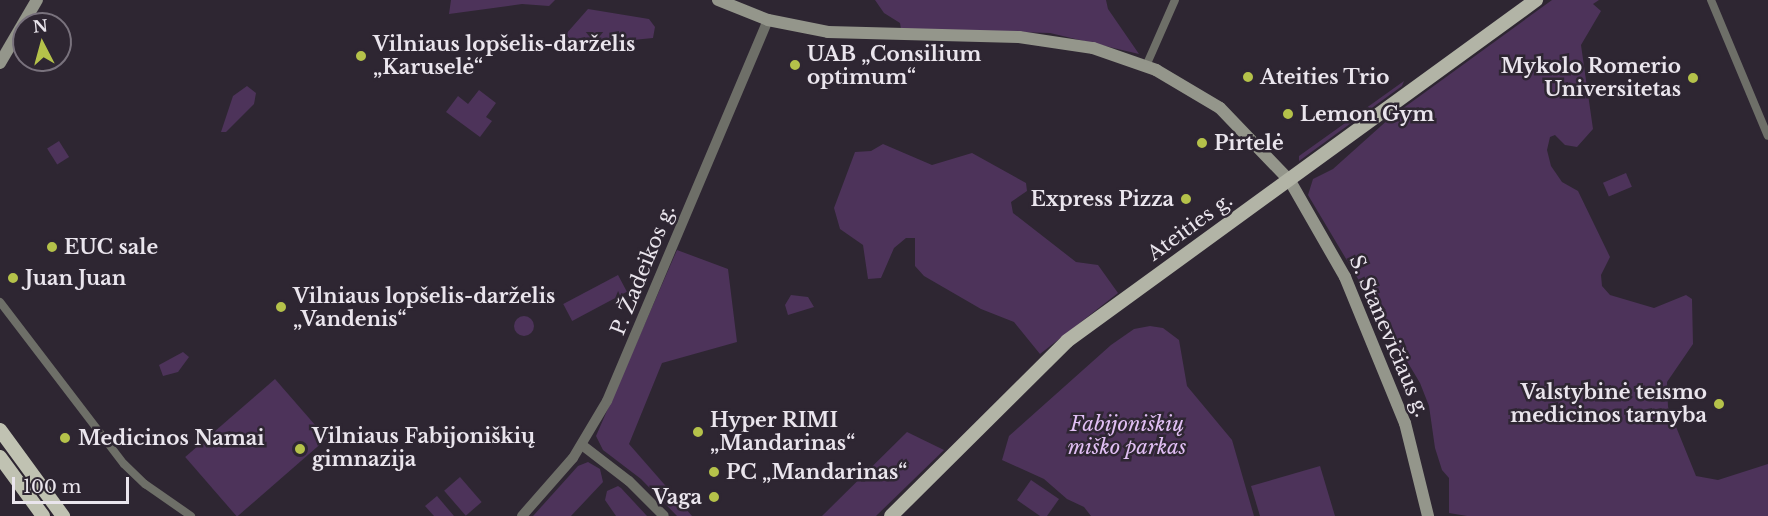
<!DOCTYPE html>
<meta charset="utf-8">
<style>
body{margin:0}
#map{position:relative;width:1768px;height:516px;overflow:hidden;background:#2e2632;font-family:"Libre Baskerville",serif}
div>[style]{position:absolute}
.green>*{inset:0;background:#4d335a;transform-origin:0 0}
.round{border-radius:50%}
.minor>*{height:8px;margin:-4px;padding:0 4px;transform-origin:4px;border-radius:4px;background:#6e6f68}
.tertiary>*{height:10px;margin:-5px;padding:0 5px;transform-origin:5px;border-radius:5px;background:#6e6f68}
.secondary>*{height:12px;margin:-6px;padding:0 6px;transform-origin:6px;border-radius:6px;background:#94968b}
.primary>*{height:14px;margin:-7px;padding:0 7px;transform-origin:7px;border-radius:7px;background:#b2b4a6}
.trunk>*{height:14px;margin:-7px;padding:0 7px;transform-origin:7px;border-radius:7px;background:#c0c2b2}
.dots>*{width:16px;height:16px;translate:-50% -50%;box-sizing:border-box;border:3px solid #2e2632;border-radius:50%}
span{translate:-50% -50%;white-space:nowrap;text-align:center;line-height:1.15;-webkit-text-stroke:5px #2e2632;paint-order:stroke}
.poi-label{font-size:20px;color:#eae5ed;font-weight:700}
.left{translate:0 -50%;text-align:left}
.right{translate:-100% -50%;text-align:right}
.street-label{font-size:20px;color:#eae5ed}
.park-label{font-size:20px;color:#e1bff4;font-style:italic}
.north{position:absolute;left:12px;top:12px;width:60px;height:60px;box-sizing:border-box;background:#2e2632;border:2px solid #79727d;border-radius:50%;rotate:354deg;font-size:16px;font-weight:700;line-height:24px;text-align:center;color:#eae5ed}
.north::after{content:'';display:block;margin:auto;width:21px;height:27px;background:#b5c24a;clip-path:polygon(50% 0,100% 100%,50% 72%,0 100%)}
.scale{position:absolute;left:12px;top:477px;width:117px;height:27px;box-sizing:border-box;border:3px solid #eae5ed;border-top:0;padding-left:8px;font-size:18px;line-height:21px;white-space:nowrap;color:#eae5ed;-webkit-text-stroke:4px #2e2632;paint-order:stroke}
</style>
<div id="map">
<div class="green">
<i style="clip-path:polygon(451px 0,555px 0,549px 6px,522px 4px,449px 14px)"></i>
<i style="clip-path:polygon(875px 0,1106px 0,1108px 9px,1139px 54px,1050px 33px,901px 29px,900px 23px,884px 13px)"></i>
<i style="clip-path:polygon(1552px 0,1599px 0,1593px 4px,1601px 11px,1581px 45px,1593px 129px,1577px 147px,1565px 145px,1555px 135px,1550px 137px,1547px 150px,1551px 166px,1562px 182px,1578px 191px,1610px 257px,1601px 275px,1602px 286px,1610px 295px,1654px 308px,1686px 295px,1692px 299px,1693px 344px,1667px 382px,1668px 407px,1696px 476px,1718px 480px,1768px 464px,1768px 516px,1467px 516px,1449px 513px,1449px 478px,1442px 470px,1435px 448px,1429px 406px,1420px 383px,1308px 195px,1313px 179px,1333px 169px,1391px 117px)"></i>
<i style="clip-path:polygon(588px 9px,649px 19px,655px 27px,653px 38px,623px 41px,592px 39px,573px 43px,566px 34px)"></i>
<i style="clip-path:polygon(1404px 81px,1402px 86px,1299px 161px,1299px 156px)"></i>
<i style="clip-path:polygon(247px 86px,256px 93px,254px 104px,226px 132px,221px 132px,233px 96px)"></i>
<i style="clip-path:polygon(479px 90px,496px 103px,486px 117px,492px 121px,480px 137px,446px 112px,458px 96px,468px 104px)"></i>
<i style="left:59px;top:141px;width:19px;height:14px;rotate:58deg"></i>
<i style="clip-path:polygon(883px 144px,932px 165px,972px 153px,1026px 183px,1027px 191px,1011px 202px,1013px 213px,1076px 262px,1098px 265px,1118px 293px,1040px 354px,1014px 322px,981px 309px,924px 276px,915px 266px,915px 238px,906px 238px,894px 248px,881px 278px,868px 279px,863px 245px,840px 229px,834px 208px,855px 152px,871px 151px)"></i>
<i style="left:1626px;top:173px;width:15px;height:25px;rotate:67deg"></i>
<i style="clip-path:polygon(677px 250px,728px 269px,737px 342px,662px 363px,629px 444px,692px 516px,677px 516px,641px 479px,603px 450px,596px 436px)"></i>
<i style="left:618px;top:275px;width:19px;height:62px;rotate:62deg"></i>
<i style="clip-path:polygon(791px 295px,808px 297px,814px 307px,788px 315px,785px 305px)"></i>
<i class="round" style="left:514px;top:316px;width:20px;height:20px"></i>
<i style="clip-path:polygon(1150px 326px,1163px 328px,1179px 340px,1187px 386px,1232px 440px,1254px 516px,1091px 516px,1084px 507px,1067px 499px,1044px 479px,1002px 460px,1009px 436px,1111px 345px,1134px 329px)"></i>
<i style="clip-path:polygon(183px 352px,189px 357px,178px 372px,163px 376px,159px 365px)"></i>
<i style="left:275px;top:379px;width:79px;height:119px;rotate:49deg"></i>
<i style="clip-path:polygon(907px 432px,944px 450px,876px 516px,822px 516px)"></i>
<i style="clip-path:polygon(588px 462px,600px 469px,603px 482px,571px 516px,533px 516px,578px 466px)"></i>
<i style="clip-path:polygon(1320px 466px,1335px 516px,1260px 516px,1251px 486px)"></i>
<i style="left:460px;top:477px;width:33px;height:21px;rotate:49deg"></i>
<i style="clip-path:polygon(1031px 480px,1059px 499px,1047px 516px,1040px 516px,1017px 500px)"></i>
<i style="clip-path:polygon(618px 486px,621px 488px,647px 516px,616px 516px,605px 500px,607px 491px)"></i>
<i style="clip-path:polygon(437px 496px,454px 516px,434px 516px,425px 506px)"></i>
</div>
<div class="minor">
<i style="left:1711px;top:0;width:147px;rotate:67.3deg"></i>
<i style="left:1146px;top:66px;width:72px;rotate:-66.3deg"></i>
<i style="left:0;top:302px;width:204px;rotate:52.6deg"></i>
<i style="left:124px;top:464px;width:29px;rotate:44deg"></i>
<i style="left:145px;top:484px;width:56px;rotate:34.8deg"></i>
</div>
<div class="tertiary">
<i style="left:582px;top:445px;width:59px;rotate:37.5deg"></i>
<i style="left:629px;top:481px;width:49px;rotate:45deg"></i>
<i style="left:522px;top:516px;width:77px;rotate:-48.7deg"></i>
<i style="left:573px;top:458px;width:66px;rotate:-59.2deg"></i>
<i style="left:607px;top:401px;width:414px;rotate:-67.1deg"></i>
</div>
<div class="secondary">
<i style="left:718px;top:0;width:54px;rotate:21.8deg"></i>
<i style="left:768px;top:20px;width:61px;rotate:11.3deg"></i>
<i style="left:828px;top:32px;width:191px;rotate:1.5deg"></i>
<i style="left:1019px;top:37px;width:75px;rotate:8.5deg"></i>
<i style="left:1093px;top:48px;width:67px;rotate:19.2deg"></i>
<i style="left:1156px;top:70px;width:74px;rotate:30.7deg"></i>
<i style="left:1220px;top:108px;width:101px;rotate:46.2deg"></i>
<i style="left:1290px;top:181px;width:111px;rotate:60.2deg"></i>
<i style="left:1345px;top:277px;width:158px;rotate:67.7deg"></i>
<i style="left:1405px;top:423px;width:96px;rotate:76.1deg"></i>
<i style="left:0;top:63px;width:73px;rotate:-59.6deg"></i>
</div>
<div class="primary">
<i style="left:891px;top:516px;width:248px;rotate:-44.8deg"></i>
<i style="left:1067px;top:341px;width:580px;rotate:-36.02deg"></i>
</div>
<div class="trunk">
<i style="left:0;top:430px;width:107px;rotate:53.8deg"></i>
<i style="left:0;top:457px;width:73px;rotate:53.9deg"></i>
</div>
<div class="dots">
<i style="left:361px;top:56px;background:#b5c24a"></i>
<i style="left:795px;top:65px;background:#b5c24a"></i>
<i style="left:1248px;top:77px;background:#b5c24a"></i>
<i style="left:1693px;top:78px;background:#b5c24a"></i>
<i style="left:1288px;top:114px;background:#b5c24a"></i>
<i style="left:1202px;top:143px;background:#b5c24a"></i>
<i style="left:1186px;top:199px;background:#b5c24a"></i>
<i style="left:52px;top:247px;background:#b5c24a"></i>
<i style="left:13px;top:278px;background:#b5c24a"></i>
<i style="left:281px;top:307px;background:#b5c24a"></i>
<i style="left:1719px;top:404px;background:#b5c24a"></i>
<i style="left:698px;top:432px;background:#b5c24a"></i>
<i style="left:65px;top:438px;background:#b5c24a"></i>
<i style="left:300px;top:449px;background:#b5c24a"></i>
<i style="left:714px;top:472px;background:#b5c24a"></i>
<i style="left:714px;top:497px;background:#b5c24a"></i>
</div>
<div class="poi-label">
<span class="left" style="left:373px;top:56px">Vilniaus lopšelis-darželis<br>„Karuselė“</span>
<span class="left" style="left:807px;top:66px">UAB „Consilium<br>optimum“</span>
<span class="right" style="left:1681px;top:78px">Mykolo Romerio<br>Universitetas</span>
<span class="left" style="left:1260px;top:77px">Ateities Trio</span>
<span class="left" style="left:1300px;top:114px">Lemon Gym</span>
<span class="left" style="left:1214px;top:143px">Pirtelė</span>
<span class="right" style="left:1174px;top:199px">Express Pizza</span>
<span class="left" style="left:64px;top:247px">EUC sale</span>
<span class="left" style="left:25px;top:278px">Juan Juan</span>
<span class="left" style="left:293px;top:308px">Vilniaus lopšelis-darželis<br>„Vandenis“</span>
<span class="right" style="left:1707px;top:404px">Valstybinė teismo<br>medicinos tarnyba</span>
<span class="left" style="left:710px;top:432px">Hyper RIMI<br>„Mandarinas“</span>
<span class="left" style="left:312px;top:448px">Vilniaus Fabijoniškių<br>gimnazija</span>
<span class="left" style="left:78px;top:438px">Medicinos Namai</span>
<span class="left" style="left:726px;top:472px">PC „Mandarinas“</span>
<span class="right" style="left:702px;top:497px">Vaga</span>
</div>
<div class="street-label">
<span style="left:1190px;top:227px;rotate:-36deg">Ateities g.</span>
<span style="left:643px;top:270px;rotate:-68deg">P. Žadeikos g.</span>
<span style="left:1389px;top:336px;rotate:67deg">S. Stanevičiaus g.</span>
</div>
<div class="park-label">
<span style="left:1127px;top:436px">Fabijoniškių<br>miško parkas</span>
</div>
<div class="north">N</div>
<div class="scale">100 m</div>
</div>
